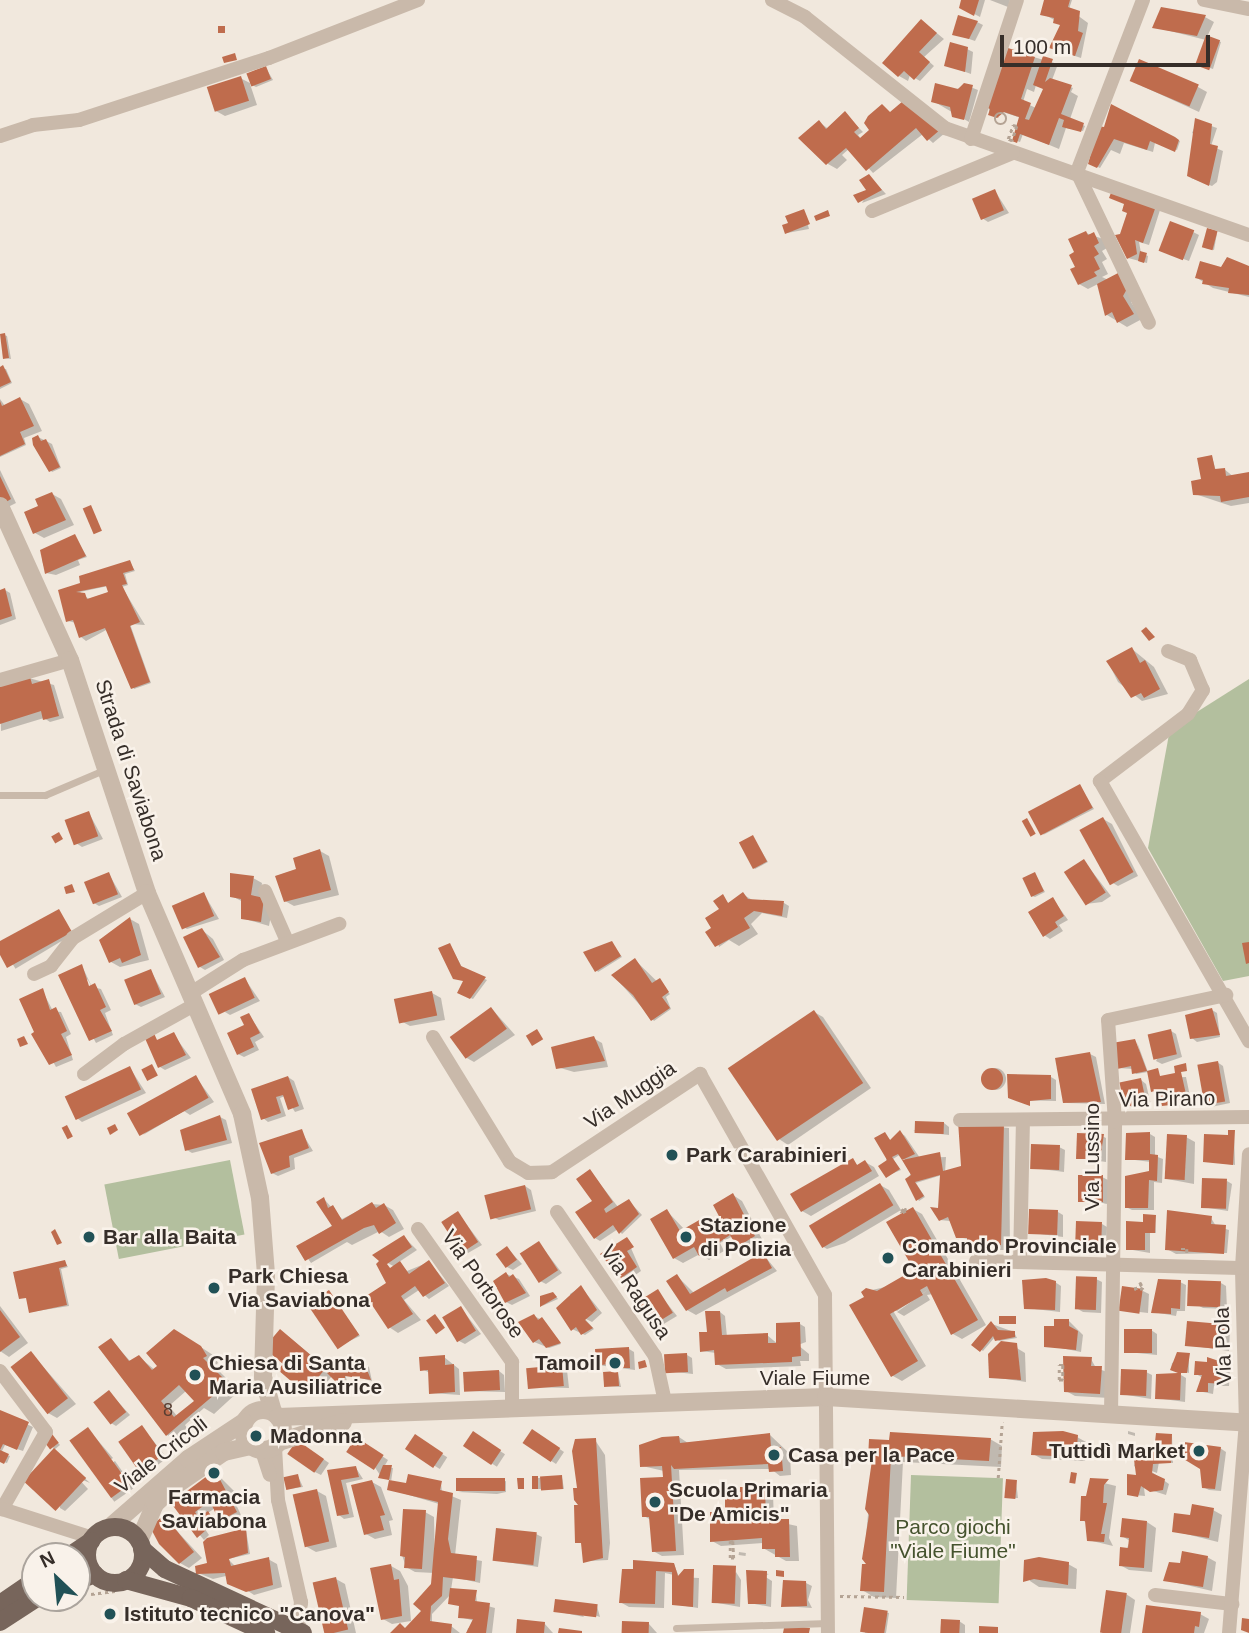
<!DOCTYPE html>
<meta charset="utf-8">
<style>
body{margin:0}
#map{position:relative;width:1249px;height:1633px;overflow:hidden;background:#f1e8dd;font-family:Arial,sans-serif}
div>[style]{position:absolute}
.green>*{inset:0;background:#b3bf9e;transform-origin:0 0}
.shadow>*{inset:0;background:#0003;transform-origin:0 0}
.round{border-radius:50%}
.building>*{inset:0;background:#bf6c4d;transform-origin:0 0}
.path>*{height:2.5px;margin-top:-1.25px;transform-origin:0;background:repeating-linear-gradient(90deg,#b4a394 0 3.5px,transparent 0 7px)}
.path>.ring{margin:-1.25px;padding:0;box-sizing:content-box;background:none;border:2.5px solid #b4a394;border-radius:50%}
.service>*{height:7px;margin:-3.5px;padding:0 3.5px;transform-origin:3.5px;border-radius:3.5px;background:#c9b9aa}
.minor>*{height:14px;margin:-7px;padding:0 7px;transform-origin:7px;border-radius:7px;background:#c9b9aa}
.tertiary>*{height:18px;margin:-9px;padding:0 9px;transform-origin:9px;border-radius:9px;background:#c9b9aa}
.tertiary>.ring{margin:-9px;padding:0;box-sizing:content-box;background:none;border:18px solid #c9b9aa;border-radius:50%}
.primary>*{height:18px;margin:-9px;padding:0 9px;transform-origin:9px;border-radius:9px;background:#77655b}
.primary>.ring{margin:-9px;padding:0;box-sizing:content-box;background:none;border:18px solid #77655b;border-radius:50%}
.dots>*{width:19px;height:19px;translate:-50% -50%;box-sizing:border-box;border:4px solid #f9f2ea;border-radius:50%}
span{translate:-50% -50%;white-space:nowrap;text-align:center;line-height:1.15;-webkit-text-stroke:5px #f9f2ea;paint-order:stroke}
.number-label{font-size:18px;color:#583e32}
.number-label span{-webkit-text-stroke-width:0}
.street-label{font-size:21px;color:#362e29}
.poi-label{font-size:21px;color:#362e29;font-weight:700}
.left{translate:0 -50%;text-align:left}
.right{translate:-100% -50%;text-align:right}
.park-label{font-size:21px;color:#45532e}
.north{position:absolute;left:21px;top:1542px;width:70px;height:70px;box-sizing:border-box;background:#f9f2ea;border:2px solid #aba49d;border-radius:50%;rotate:334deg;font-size:19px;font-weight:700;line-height:28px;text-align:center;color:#362e29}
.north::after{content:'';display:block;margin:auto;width:24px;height:32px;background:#215156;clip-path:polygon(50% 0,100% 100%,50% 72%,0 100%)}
.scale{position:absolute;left:1000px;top:35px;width:210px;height:32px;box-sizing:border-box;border:4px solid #362e29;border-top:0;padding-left:9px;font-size:21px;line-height:24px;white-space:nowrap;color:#362e29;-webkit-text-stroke:5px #f9f2ea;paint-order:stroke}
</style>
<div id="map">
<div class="green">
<i style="clip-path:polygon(1249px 679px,1249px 976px,1223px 981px,1148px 848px,1170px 729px)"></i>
<i style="left:230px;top:1160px;width:76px;height:128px;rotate:79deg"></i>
<i style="left:911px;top:1475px;width:92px;height:125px;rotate:2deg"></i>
</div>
<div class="shadow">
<i style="clip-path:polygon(963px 0,985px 0,980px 17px,961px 7px)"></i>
<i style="clip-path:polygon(990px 0,1010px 0,1008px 7px)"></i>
<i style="clip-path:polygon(1051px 0,1072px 0,1069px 9px,1088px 23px,1081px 58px,1057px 50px,1062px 24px,1043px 14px)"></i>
<i style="clip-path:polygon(1205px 17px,1214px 22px,1207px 37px,1221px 42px,1213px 69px,1201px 65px,1206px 40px,1154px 27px)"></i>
<i style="clip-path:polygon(922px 21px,944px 39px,924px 57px,934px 66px,920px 81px,910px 75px,908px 81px,899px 76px)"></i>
<i style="clip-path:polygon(977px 22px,983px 25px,975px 41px,955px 34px)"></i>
<i style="clip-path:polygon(967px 49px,973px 52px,971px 74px,946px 65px)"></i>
<i style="clip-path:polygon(evenodd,1009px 50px,1058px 64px,1052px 80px,1073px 88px,1071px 92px,1078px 96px,1070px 119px,1085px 126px,1083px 131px,1066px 128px,1059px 149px,1023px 134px,1020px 142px,1014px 140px,1021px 118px,994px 109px,999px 118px,990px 114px,988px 106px,997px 104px,991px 100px,1009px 50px,1036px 85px,1044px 89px,1036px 108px,1023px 102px,1027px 89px,1034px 92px,1036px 85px)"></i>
<i style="clip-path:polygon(266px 68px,273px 80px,256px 87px,250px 84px,257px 105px,225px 116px,216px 111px,240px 78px,254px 85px)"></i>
<i style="clip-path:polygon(965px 85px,978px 90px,969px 122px,933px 101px)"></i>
<i style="clip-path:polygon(1142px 86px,1198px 87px,1207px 92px,1199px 112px)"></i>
<i style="clip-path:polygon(890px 114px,945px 133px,933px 143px,923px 134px,873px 173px,850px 148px,842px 155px,847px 160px,837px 169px,828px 164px,819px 122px,838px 136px,855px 124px,863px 132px,858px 135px,861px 139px)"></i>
<i style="clip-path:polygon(1197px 121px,1217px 128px,1211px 146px,1223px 151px,1217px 182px,1212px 186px,1191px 178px,1199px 136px,1192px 133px)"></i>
<i style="clip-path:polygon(1153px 126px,1180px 141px,1177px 150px,1155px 143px,1153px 152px,1124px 143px,1120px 154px,1111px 150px,1100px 168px,1090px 163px,1095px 138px)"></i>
<i style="clip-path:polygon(869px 176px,886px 194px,862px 203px,868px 191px)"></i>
<i style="clip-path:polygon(995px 191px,1009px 213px,988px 222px,982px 218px)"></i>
<i style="clip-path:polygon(1126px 204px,1160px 210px,1149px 245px,1139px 242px,1141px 253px,1148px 256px,1147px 263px,1128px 258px,1121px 235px,1129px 213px)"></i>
<i style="clip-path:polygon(804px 211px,809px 229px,787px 233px)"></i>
<i style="clip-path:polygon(1193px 232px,1199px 235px,1189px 261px,1167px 253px)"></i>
<i style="clip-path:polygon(1086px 233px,1103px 239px,1107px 248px,1102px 251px,1107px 259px,1102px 262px,1108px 274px,1102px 277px,1136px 293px,1131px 302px,1142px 319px,1127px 327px,1107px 315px,1098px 284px,1088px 289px,1079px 284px,1077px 253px)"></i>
<i style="clip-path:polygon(1217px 233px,1214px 250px,1206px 248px)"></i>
<i style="clip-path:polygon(1249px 268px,1249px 297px,1213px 288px,1197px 278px,1222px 269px)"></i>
<i style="clip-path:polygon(4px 335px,7px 336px,11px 359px,5px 358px)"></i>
<i style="clip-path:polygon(0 369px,6px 369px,12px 383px,0 389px)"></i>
<i style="clip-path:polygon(0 399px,5px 406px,20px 399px,29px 404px,42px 431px,24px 438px,26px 445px,0 457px)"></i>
<i style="clip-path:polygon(38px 437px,52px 444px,61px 468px,52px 472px,43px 461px,35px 446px)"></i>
<i style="clip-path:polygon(1212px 457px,1216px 471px,1224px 469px,1234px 477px,1249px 474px,1249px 503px,1231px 506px,1195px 494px)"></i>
<i style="clip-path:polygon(0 470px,16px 503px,8px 507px,0 500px)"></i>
<i style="clip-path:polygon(52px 494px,61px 499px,74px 525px,44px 538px,35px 533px,41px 507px)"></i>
<i style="clip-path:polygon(75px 536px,87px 557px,78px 560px,80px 565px,56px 575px,46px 573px,42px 560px)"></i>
<i style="clip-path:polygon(evenodd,130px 562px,135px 571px,125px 574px,128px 585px,122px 587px,145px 625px,130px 624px,151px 683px,134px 689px,108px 629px,86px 641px,81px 637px,76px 623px,68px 621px,62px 598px,130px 562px,108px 586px,109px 592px,90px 600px,80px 592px,108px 586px)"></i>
<i style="clip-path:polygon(5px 590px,10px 593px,16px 619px,0 625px,0 592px)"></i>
<i style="clip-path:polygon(1132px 649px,1154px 667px,1168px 694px,1142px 701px,1118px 682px,1108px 662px)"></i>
<i style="clip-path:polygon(29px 678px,54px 685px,64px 718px,50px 722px,44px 718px,1px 731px,0 688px)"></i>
<i style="clip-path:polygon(1080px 786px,1094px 809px,1043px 835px)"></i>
<i style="clip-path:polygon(89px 813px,103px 839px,82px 847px,76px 843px)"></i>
<i style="clip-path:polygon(1103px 819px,1112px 824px,1138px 876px,1118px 886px,1113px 883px)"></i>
<i style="clip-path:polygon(753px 837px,768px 862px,755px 869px,753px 867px)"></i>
<i style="clip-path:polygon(320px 851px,329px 856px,339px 895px,294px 906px,285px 901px,298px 870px)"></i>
<i style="clip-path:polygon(1084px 861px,1111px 896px,1102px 902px,1086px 904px)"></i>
<i style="clip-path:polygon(109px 874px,122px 897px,99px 906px,94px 903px)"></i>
<i style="clip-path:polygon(1035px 874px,1045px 892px,1035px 897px,1032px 896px)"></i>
<i style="clip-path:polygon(253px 878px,262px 883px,260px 899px,273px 904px,269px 926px,242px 918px,243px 902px,232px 896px)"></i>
<i style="clip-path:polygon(204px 894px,219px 919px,187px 929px,182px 926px)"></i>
<i style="clip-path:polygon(744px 895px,754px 901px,784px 903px,789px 906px,787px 918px,762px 913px,751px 924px,758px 934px,739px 946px,729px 940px,719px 947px,714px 928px,723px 897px,729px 904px)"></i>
<i style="clip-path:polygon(1053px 899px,1068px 920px,1059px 925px,1063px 931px,1050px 939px,1044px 935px)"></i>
<i style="left:59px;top:911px;width:27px;height:67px;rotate:59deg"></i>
<i style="clip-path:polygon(130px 919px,139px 924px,149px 960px,120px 967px,111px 962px)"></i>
<i style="clip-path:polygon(202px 930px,213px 939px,224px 960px,205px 970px,200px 967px)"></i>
<i style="clip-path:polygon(612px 943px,622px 957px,598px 972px,585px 953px)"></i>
<i style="clip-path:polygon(450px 945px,463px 969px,487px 980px,473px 999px,459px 993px,465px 981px)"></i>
<i style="clip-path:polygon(635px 960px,670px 994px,666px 997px,671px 1009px,654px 1021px,613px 975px)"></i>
<i style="clip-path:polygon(evenodd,82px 966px,92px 987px,101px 989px,111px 1010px,105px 1013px,113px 1035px,96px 1043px,61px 976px,82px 966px,82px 977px,88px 980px,95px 993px,92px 994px,82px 977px)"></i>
<i style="clip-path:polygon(151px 971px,165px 997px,141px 1007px,135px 1004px)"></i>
<i style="clip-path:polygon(245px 979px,260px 1001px,230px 1015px,225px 1012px)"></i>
<i style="clip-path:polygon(42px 990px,53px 1011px,61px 1012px,71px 1034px,66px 1037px,73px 1060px,56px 1067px,37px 1033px)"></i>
<i style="clip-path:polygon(432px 993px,441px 998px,445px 1020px,410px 1026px,401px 1021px)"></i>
<i style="clip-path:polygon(492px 1009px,515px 1035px,474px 1062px,465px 1057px)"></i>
<i style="clip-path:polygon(1212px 1010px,1217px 1013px,1220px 1037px,1197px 1042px,1192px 1038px)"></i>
<i style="clip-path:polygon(814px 1012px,823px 1017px,871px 1088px,788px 1145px,779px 1139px)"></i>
<i style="clip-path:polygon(249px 1015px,264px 1037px,255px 1042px,259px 1050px,244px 1057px,238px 1054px)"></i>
<i style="clip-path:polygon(1171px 1031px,1176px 1034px,1182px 1057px,1162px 1064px,1156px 1061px)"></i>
<i style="clip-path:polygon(173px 1034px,191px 1058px,165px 1070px,160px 1067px)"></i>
<i style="clip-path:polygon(593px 1038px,602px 1043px,608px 1067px,574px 1072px,557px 1067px)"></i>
<i style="clip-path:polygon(1137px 1042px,1148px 1072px,1136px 1074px,1133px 1069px,1118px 1068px,1140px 1054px)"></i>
<i style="clip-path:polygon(1090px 1054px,1096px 1057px,1105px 1104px,1067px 1103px)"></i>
<i style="clip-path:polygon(1217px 1062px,1223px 1066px,1230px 1103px,1211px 1107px,1206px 1103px)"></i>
<i class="round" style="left:984px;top:1068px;width:22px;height:22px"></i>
<i style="clip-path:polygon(130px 1068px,146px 1093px,82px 1122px,77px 1118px)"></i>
<i style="clip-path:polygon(1158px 1070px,1160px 1078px,1186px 1077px,1192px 1106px,1164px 1105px,1161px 1091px,1152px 1091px)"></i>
<i style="clip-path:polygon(196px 1077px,214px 1102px,190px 1115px,184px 1111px,143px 1135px)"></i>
<i style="clip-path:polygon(288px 1077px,294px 1081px,304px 1109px,295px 1112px,285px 1096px,280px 1098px,286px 1116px,268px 1122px,263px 1118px)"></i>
<i style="clip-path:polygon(1051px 1077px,1056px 1080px,1056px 1101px,1015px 1100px)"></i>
<i style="clip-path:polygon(1141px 1080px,1146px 1084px,1151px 1105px,1132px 1107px,1126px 1104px)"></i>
<i style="clip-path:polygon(220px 1117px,226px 1120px,232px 1143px,192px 1153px,187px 1150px)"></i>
<i style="clip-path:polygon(944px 1123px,949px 1127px,949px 1135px,913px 1131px)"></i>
<i style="clip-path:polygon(959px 1123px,1009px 1128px,1010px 1250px,978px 1250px,969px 1244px,969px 1239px,957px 1237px,950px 1221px,940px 1220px,942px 1175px,916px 1183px,925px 1197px,919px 1201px,907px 1179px,913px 1171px,901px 1154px,893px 1159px,901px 1170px,887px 1176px,885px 1134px,891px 1141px,900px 1132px,905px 1136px,920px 1158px,946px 1157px,945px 1173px,963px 1168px)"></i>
<i style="clip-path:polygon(301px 1131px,313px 1151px,294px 1158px,295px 1169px,278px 1176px,272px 1173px)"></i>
<i style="clip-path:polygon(1234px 1132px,1235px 1165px,1205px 1161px,1228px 1137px)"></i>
<i style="clip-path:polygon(1150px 1134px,1155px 1137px,1155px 1156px,1163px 1159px,1162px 1183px,1154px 1182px,1154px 1210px,1132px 1210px,1126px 1207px,1151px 1172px,1151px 1162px,1127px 1159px)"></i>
<i style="clip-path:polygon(1100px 1135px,1106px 1138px,1106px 1162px,1078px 1158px)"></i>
<i style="clip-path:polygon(1186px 1137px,1195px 1142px,1194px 1184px,1167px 1179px)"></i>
<i style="clip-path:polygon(1059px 1147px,1065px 1150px,1064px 1172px,1034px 1168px)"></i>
<i style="clip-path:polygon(853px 1160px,858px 1166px,865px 1162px,874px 1167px,879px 1176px,811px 1216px,802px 1211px)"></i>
<i style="clip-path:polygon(594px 1176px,618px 1207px,629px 1201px,642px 1215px,622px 1234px,618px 1229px,600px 1241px,595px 1238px)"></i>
<i style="clip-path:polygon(1102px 1177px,1108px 1180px,1108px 1204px,1079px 1201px)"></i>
<i style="clip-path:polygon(1227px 1181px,1232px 1184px,1228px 1211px,1202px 1207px)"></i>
<i style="clip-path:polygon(880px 1185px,889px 1190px,901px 1210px,845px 1243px,827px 1249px,822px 1246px)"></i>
<i style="clip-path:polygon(525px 1186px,531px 1190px,536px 1211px,499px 1220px,493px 1217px)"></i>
<i style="clip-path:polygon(733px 1195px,742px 1201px,763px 1241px,747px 1251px,733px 1236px,720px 1243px,724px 1251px,709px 1260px,700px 1254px,683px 1263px,674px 1258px,667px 1211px,685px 1230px,701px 1221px,710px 1226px,721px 1222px)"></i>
<i style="clip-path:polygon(324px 1199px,342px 1219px,372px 1204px,384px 1205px,393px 1210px,404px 1229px,389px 1237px,380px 1231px,352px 1245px,347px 1242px,311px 1263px,299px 1246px,333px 1225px)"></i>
<i style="clip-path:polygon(913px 1209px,922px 1214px,986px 1325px,962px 1339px,953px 1334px,933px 1294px,927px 1295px,930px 1300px,904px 1316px,897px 1312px,929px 1289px,897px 1311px,892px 1309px,926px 1366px,902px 1381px,893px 1376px,863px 1292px,921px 1279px)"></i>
<i style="clip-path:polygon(1058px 1212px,1063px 1215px,1063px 1237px,1033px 1233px)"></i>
<i style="clip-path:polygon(458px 1213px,482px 1245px,468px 1253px,462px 1249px)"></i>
<i style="clip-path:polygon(1155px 1216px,1156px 1233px,1150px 1233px,1150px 1253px,1127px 1249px)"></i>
<i style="clip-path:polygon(1211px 1218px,1216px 1226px,1229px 1230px,1227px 1253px,1176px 1254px,1167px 1249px)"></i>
<i style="clip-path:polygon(1102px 1224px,1107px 1227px,1106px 1253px,1077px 1247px)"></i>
<i style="clip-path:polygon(evenodd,404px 1237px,417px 1250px,399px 1262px,407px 1271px,429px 1262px,449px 1286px,429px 1299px,419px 1290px,404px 1300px,421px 1320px,398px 1333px,389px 1327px,397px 1291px,378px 1264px,404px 1237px,384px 1261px,395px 1267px,391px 1270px,384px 1261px)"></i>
<i style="clip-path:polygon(627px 1239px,641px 1271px,628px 1280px,622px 1276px)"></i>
<i style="clip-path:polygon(539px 1243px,562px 1273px,546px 1284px,540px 1281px)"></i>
<i style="clip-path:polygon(507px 1248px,522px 1264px,513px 1270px,507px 1267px)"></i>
<i style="clip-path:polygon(763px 1254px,777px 1271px,696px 1315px,687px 1310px,677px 1276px,694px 1293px)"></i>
<i style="clip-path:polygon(65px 1262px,68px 1267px,61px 1269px,69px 1306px,31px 1312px,28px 1298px,21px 1298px)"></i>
<i style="clip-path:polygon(506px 1274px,519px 1279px,530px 1296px,512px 1305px,506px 1302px)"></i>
<i style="clip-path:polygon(1096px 1279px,1102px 1282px,1101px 1313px,1083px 1312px,1078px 1309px)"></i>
<i style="clip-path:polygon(1055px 1282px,1061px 1286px,1060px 1312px,1026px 1308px)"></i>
<i style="clip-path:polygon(1180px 1282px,1186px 1285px,1185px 1311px,1177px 1311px,1176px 1316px,1153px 1312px,1154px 1299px)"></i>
<i style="clip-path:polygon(1221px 1283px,1226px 1286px,1227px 1309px,1203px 1308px,1190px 1301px)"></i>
<i style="clip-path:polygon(581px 1287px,602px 1313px,592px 1322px,584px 1318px,594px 1329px,585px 1335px,572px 1329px,570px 1294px)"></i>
<i style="clip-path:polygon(1143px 1291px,1149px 1294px,1148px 1313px,1123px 1310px)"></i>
<i style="clip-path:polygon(329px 1292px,360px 1336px,339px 1346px,337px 1345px)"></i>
<i style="clip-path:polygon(658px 1292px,677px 1316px,657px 1328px,651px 1324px)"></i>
<i style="clip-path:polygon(555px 1295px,558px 1299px,542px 1306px)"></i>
<i style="clip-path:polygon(0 1306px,28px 1343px,9px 1357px,0 1351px)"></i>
<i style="clip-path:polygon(461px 1308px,481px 1334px,465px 1344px,459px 1341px)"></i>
<i style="clip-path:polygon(720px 1312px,725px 1316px,727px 1337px,767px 1335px,779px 1345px,800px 1324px,805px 1327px,806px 1342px,798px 1345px,809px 1354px,809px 1361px,800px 1361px,801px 1366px,726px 1369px,717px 1364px,716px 1353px,701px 1351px)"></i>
<i style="clip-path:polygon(534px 1316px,544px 1321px,561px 1344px,549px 1348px,534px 1342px)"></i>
<i style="clip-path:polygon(1069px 1321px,1083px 1335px,1081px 1352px,1046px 1345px)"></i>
<i style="clip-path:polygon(992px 1324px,1014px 1332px,1017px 1338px,999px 1341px,995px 1337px,983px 1351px,974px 1344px)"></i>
<i style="clip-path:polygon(1225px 1326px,1230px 1329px,1229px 1351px,1187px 1345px)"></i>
<i style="clip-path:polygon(1151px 1330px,1157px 1334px,1157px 1355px,1127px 1352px)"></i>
<i style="clip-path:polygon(289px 1337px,331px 1372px,364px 1364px,369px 1367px,372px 1381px,345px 1374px,347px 1381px,340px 1382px,332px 1376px,317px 1394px,266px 1348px)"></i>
<i style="clip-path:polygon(evenodd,187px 1338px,213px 1355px,218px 1363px,214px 1366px,239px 1391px,214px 1414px,204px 1408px,185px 1425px,189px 1431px,176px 1440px,167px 1435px,100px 1348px,111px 1340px,131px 1362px,139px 1357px,155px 1370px,187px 1338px,186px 1391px,201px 1406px,194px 1403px,177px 1416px,169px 1406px,186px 1391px)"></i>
<i style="clip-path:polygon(1009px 1343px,1025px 1353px,1026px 1382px,991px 1377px)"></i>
<i style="clip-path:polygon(629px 1349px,634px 1352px,635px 1370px,597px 1365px)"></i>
<i style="clip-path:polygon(31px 1353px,76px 1404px,57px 1418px,48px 1413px)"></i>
<i style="clip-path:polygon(687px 1355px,692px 1358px,693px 1374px,666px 1371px)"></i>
<i style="clip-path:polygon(1189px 1355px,1189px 1373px,1171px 1369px,1172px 1363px)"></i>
<i style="clip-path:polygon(444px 1357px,459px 1369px,460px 1395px,431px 1393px,430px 1373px,422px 1369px)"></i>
<i style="clip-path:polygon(1091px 1359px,1096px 1368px,1110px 1373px,1109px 1398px,1075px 1396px,1066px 1391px)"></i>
<i style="clip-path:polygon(1225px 1364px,1230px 1368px,1229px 1386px,1214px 1386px,1213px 1394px,1198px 1391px,1203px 1378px,1196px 1374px)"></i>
<i style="clip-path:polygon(562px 1367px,567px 1370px,569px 1388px,529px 1387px)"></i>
<i style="clip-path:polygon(499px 1371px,504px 1375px,505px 1392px,466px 1391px)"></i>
<i style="clip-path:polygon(1146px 1372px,1152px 1375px,1151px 1399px,1121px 1394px)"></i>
<i style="clip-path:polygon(618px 1373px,621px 1387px,606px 1386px)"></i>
<i style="clip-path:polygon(1181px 1375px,1186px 1378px,1185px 1402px,1156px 1398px)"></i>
<i style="clip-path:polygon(109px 1392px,130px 1415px,116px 1426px,111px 1423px)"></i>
<i style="clip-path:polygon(0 1412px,33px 1427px,23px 1451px,5px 1445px,1px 1453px,10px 1456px,7px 1463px,0 1461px)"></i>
<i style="clip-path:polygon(142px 1427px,167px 1458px,147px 1473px,141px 1470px)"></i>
<i style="clip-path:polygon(88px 1429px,113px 1458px,95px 1471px)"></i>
<i style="clip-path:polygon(1128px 1431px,1135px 1433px,1135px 1436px,1128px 1434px)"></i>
<i style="left:474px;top:1434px;width:37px;height:15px;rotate:33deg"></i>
<i style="clip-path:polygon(538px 1434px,564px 1452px,556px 1464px,524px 1443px)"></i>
<i style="clip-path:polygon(770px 1435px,790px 1454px,791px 1475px,780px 1476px,771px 1469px,679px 1470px,684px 1555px,662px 1556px,653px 1551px,651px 1520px,644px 1516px,664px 1479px,664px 1471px,642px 1466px,679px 1437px,688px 1443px)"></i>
<i style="clip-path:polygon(52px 1436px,60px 1445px,54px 1450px,90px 1483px,78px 1478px,88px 1489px,65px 1511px,60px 1508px)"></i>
<i style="clip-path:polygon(1172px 1436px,1173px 1463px,1159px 1462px,1157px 1473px,1149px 1470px,1169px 1484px,1166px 1495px,1144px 1488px,1145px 1496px,1134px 1495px,1141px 1470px,1134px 1466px,1139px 1449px,1154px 1453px)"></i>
<i style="left:415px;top:1437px;width:38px;height:14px;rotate:32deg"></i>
<i style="clip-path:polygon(1077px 1437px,1086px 1442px,1085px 1461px,1042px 1459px,1033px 1454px)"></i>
<i style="clip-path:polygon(356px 1439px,388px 1460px,384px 1467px,393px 1468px,391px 1482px,414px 1487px,441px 1483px,442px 1492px,461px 1500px,455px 1556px,482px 1561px,480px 1583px,453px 1577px,451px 1590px,476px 1592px,477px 1603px,495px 1608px,492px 1633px,467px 1633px,468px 1628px,474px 1628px,475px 1621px,460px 1617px,461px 1606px,451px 1594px,432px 1614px,432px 1623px,451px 1626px,460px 1633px,395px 1633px,406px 1630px,424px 1611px,433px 1585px,434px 1573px,415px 1572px,406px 1567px,402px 1555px,425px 1512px,434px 1517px,435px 1563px,439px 1504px,389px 1489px,391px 1480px,382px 1478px)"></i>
<i style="clip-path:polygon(990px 1439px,1002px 1446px,1001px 1467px,903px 1462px,896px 1598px,874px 1597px,862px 1590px,868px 1560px,864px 1558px,873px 1460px,870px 1458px)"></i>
<i style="clip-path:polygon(595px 1440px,605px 1455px,610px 1543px,608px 1560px,590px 1561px,579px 1490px)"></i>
<i style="clip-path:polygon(303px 1445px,329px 1463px,321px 1475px,315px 1472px)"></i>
<i style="clip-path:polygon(1220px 1448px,1226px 1452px,1221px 1491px,1209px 1490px,1203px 1487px)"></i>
<i style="left:115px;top:1461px;width:33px;height:24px;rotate:55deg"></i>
<i style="clip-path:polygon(356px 1468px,363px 1479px,346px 1483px,354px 1517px,344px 1519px,339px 1515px,329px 1471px)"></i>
<i style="clip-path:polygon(215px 1472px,234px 1491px,231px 1494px,241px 1515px,226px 1523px,215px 1508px,208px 1513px,216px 1523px,203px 1526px,209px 1535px,204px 1540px,174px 1504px)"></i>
<i style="clip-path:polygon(298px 1476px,303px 1487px,289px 1489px)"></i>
<i style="clip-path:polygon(538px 1478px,562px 1477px,564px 1489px,536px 1489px)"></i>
<i style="clip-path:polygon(1092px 1480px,1116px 1486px,1109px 1538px,1113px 1546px,1088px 1540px,1089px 1524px,1082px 1520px)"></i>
<i style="clip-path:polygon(506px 1481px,506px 1492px,497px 1494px,458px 1492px)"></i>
<i style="clip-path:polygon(1016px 1481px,1018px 1498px,1009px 1498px)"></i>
<i style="clip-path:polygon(372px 1482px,381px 1487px,393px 1520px,389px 1521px,392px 1535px,375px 1539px,366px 1534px)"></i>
<i style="clip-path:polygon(764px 1488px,773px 1494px,774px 1521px,797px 1526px,799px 1561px,786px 1561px,763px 1548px,763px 1543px,721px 1546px,712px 1541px,727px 1514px)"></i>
<i style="clip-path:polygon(317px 1491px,326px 1496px,337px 1547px,316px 1552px,307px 1547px)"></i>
<i style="clip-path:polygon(1213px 1510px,1222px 1515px,1218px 1542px,1174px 1531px,1192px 1517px)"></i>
<i style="clip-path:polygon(164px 1517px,202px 1558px,189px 1568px,180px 1563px)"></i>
<i style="clip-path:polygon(1147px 1522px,1156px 1528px,1152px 1572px,1129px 1570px,1120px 1565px,1130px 1541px,1122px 1536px)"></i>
<i style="clip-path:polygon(246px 1530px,250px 1554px,228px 1559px,235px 1566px,268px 1559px,277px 1564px,282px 1587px,254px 1595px,226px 1576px,213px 1579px,198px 1573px)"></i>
<i style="clip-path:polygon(536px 1534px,542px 1537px,538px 1567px,494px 1560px)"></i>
<i style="left:739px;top:1552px;width:7px;height:3px;rotate:8deg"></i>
<i style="clip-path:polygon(1207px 1557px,1216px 1562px,1212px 1591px,1165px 1580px,1181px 1565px)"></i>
<i style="clip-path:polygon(1026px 1562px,1068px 1564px,1077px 1569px,1076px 1589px,1039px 1587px,1030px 1581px)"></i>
<i style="clip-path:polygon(674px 1564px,679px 1577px,699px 1578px,698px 1608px,673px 1604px,674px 1575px,665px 1573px,664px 1608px,629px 1607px,620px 1602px,624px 1570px)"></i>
<i style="clip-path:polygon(391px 1566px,400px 1571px,408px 1586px,411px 1621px,392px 1624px,383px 1619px)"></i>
<i style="clip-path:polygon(748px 1571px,769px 1574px,764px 1576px,772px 1581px,771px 1607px,749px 1603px)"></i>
<i style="clip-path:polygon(736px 1572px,741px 1580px,740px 1607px,712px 1602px)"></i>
<i style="clip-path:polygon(336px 1579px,345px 1584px,356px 1633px,326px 1633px,315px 1583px)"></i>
<i style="clip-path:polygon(806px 1583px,812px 1586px,808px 1600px,812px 1608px,783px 1606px)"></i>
<i style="clip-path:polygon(1126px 1594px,1135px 1600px,1130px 1633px,1102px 1633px)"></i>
<i style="clip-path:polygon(597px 1606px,600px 1617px,579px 1610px,584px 1617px,555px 1611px)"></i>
<i style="clip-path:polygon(866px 1609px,889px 1613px,886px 1633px,865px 1633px)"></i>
<i style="clip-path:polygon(1200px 1614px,1209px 1619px,1204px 1633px,1143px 1633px)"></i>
<i style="clip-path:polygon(959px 1621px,965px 1625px,965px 1633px,942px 1633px)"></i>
<i style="clip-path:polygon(544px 1623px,553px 1633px,517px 1633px)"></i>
<i style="clip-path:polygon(649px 1624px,657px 1633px,624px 1633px)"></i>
</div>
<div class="building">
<i style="clip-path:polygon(961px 0,979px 0,974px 16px,959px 8px)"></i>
<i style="clip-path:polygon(1044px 0,1070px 0,1068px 7px,1080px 11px,1078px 31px,1083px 33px,1075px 56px,1049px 48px,1060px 25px,1053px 23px,1054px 18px,1040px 15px)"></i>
<i style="clip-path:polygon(1161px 7px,1206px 15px,1197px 36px,1152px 28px)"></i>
<i style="clip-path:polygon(958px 15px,978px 21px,969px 39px,952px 35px)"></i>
<i style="clip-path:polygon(921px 19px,937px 33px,919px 52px,930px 62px,914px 80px,904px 71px,898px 77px,882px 63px)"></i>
<i style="left:218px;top:26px;width:7px;height:7px"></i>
<i style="left:1206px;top:35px;width:15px;height:32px;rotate:20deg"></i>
<i style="clip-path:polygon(950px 42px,968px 47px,965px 72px,944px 66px)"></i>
<i style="clip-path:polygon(1008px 48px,1035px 57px,1021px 99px,1031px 103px,1025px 119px,1029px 120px,1043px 89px,1033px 85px,1043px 56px,1053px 59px,1045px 82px,1050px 78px,1072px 85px,1061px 114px,1084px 123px,1081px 132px,1062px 127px,1064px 120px,1059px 118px,1049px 145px,1020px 134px,1017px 143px,1012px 141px,1019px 117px,1004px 112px,997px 118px,988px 115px,990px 109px,986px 107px)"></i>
<i style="clip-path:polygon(235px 53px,237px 60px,224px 63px,222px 57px)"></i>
<i style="left:1139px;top:59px;width:65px;height:24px;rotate:23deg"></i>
<i style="left:266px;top:66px;width:14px;height:21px;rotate:69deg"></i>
<i style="left:241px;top:76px;width:26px;height:36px;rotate:72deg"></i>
<i style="clip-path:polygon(935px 83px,958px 89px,964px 83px,973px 85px,964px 120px,952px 117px,950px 107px,931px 102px)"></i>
<i style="clip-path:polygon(903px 101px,941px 129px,927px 141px,916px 128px,866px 171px,846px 148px,826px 165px,798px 138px,819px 120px,826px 129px,845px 111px,859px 128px,854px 132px,860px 138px,869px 130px,864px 123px,868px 116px,882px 104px,890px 112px)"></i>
<i style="clip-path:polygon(1111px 104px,1175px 137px,1179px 140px,1175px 152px,1150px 141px,1147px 150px,1114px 139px,1097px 168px,1088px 164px,1098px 126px,1104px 127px)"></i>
<i style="clip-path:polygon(1195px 118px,1212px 124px,1210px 144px,1218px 146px,1209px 186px,1187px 176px)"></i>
<i style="clip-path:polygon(869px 174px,882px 190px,858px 203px,853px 195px,866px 190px,859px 180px)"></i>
<i style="left:995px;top:189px;width:23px;height:25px;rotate:67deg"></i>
<i style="clip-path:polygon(1112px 190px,1156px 206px,1143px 243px,1135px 240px,1137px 254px,1127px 259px,1115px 235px,1120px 234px,1127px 213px,1122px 211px,1124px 204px,1109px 198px)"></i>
<i style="clip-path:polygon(804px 209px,810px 224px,785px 234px,782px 225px,788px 223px,785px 216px)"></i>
<i style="clip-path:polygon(828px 210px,830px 216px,816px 221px,814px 216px)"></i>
<i style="left:1170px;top:221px;width:26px;height:32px;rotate:21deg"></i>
<i style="left:1207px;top:228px;width:11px;height:20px;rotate:15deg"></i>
<i style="clip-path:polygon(1086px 231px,1088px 235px,1094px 232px,1099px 243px,1094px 246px,1099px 254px,1094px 257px,1100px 269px,1094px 272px,1097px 276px,1078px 285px,1070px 269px,1075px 267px,1069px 255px,1074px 252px,1068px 239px)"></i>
<i style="clip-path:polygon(1140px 251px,1147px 253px,1144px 263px,1138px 261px)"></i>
<i style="clip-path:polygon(1227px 257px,1249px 266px,1249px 295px,1228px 293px,1229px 288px,1202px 284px,1203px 280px,1195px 278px,1200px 261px,1221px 267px)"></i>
<i style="clip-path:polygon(1120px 272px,1128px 287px,1123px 296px,1134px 314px,1117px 323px,1112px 312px,1105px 316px,1097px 284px)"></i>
<i style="clip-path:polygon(5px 333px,9px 358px,3px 359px,0 334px)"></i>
<i style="clip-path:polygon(3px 365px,11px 382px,0 387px,0 367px)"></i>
<i style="clip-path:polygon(20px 397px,34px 426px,20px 432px,25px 444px,0 456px,0 401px,2px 406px)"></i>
<i style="clip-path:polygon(38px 435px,41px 441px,46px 439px,60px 467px,49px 472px,33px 445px,32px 438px)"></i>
<i style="clip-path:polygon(1212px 455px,1215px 469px,1225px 468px,1226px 476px,1249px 472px,1249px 497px,1221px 502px,1220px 496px,1193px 495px,1191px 481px,1201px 479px,1197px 458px)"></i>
<i style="clip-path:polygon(0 476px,11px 499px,1px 505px,0 503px)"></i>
<i style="clip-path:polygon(52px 492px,66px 520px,33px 534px,24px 512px,38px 506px,35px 499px)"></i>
<i style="left:91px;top:505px;width:28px;height:9px;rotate:67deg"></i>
<i style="clip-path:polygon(75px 534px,86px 556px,45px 574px,40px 550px)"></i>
<i style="clip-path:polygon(evenodd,130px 560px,134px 570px,123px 573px,127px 584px,122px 585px,140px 622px,130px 626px,150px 682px,131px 689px,105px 628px,79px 638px,73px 620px,66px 622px,58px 590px,80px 583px,79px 576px,130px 560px,106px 586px,108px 592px,87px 599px,85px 593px,76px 592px,106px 586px)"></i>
<i style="clip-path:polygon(5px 588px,12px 616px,0 620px,0 590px)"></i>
<i style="clip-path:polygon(1146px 627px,1155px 637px,1149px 641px,1141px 631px)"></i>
<i style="clip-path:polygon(1132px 647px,1140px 663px,1145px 660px,1160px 689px,1144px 698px,1141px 693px,1131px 698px,1106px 661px)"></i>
<i style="clip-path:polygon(30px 677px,32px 684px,49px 679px,59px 716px,43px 720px,41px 711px,0 724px,0 686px)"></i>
<i style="left:1080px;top:784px;width:27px;height:59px;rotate:62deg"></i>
<i style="left:89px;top:811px;width:27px;height:26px;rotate:70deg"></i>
<i style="left:1103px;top:817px;width:63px;height:27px;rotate:61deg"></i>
<i style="left:1027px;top:818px;width:18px;height:6px;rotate:61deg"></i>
<i style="left:59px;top:832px;width:8px;height:9px;rotate:60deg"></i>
<i style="left:753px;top:835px;width:30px;height:16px;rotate:62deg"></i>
<i style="clip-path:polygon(320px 849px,331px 890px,284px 902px,275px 876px,296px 869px,293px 858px)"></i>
<i style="left:1084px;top:859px;width:40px;height:24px;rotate:57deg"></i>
<i style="left:109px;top:872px;width:24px;height:27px;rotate:68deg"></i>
<i style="left:1035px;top:872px;width:21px;height:14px;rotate:65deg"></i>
<i style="clip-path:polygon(230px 873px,254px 876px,251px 895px,264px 898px,261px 922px,241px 919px,241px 899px,230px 897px)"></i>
<i style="clip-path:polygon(72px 884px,75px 892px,66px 894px,64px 887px)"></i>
<i style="left:204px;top:892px;width:26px;height:35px;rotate:67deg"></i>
<i style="clip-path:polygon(743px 892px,748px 899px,784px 901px,782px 916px,754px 911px,744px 918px,750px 928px,715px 947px,705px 932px,711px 928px,705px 918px,719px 909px,713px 901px,723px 894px,728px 903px)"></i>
<i style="clip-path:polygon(1053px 897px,1064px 916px,1055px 922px,1058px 927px,1043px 937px,1028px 912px)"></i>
<i style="clip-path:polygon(59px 909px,72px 932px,7px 968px,0 955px,0 941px)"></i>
<i style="clip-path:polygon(130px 917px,141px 955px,122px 963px,120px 958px,109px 963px,99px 940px)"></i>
<i style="clip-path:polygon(202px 928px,220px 957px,198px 968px,183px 937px)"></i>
<i style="clip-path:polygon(612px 941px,621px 956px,595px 972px,583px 952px)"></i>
<i style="clip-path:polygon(1249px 942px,1249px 963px,1246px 964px,1242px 943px)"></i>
<i style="clip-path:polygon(450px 943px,461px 966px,486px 977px,470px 999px,457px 993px,463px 981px,453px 979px,438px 948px)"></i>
<i style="clip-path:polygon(635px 958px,652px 983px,660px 978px,669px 992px,662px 997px,670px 1008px,651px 1021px,633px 995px,611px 975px)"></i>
<i style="clip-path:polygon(82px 964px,89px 986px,95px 983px,106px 1007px,100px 1010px,112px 1031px,89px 1041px,58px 975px)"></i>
<i style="left:151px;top:969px;width:27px;height:29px;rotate:68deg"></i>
<i style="left:245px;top:977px;width:23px;height:40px;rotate:65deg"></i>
<i style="clip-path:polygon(43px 988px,50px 1010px,56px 1007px,67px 1031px,61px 1034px,72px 1055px,49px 1065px,31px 1034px,34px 1032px,19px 999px)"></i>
<i style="left:432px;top:991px;width:25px;height:39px;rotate:78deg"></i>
<i style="left:491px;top:1007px;width:27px;height:51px;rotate:54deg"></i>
<i style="clip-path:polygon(1212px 1008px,1220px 1035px,1190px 1039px,1185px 1015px)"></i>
<i style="left:814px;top:1010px;width:88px;height:104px;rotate:56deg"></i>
<i style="clip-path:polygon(249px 1013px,260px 1033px,250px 1038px,254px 1047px,237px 1055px,227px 1033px,244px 1025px,240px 1017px)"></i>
<i style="left:537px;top:1029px;width:12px;height:13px;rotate:59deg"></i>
<i style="left:1171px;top:1029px;width:26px;height:24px;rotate:77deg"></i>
<i style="clip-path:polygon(153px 1031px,157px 1040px,174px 1032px,186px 1055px,158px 1068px,144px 1036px)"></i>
<i style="clip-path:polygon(24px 1036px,28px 1044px,20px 1047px,17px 1039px)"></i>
<i style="clip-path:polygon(594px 1036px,605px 1061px,556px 1069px,551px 1047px)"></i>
<i style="clip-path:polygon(1135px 1039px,1147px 1071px,1158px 1068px,1160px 1076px,1175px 1073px,1174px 1066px,1186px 1063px,1187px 1071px,1181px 1072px,1188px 1103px,1162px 1106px,1159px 1090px,1151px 1092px,1147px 1071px,1132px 1074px,1131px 1066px,1117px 1069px,1112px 1043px)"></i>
<i style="clip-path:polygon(1090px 1052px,1101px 1102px,1063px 1103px,1055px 1058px)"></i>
<i style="left:1218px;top:1061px;width:41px;height:21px;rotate:80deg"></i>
<i style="left:152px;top:1064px;width:13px;height:12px;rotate:63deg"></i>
<i style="left:130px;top:1066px;width:26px;height:72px;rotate:65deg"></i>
<i class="round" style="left:981px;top:1068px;width:22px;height:22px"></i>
<i style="clip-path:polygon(1007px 1074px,1051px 1075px,1051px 1099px,1030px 1101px,1030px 1106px,1008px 1098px)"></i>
<i style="left:196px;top:1075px;width:26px;height:79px;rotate:61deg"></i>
<i style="clip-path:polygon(288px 1076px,299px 1106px,288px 1110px,283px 1095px,276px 1097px,281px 1113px,261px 1120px,251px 1089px)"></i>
<i style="left:1141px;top:1078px;width:25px;height:22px;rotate:78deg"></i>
<i style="clip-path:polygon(220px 1115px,227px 1140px,185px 1151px,180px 1130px)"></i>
<i style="left:915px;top:1121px;width:29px;height:12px;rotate:2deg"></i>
<i style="clip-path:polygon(958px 1121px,1004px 1123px,1001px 1245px,967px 1245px,967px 1238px,956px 1238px,948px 1217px,939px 1221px,930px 1207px,938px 1208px,940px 1175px,915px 1182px,924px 1196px,916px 1201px,905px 1179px,911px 1175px,902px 1160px,940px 1152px,943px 1171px,961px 1166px)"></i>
<i style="clip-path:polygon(115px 1124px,118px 1130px,110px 1135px,107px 1128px)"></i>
<i style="left:67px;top:1125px;width:13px;height:6px;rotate:63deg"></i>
<i style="clip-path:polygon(302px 1129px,309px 1148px,289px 1156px,290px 1167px,271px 1174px,259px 1143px)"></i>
<i style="clip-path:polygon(900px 1130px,915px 1154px,902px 1160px,898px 1154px,892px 1157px,900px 1169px,886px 1178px,878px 1166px,887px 1160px,874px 1138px,885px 1132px,890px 1140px)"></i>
<i style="clip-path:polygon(1228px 1130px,1235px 1130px,1233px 1165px,1203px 1162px,1204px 1134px,1228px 1135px)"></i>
<i style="clip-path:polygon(1150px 1132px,1150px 1154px,1158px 1155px,1157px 1181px,1149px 1180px,1148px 1208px,1125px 1208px,1125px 1176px,1149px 1171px,1149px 1160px,1125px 1160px,1126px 1133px)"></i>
<i style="clip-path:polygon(1077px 1133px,1104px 1134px,1100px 1159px,1076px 1159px)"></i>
<i style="left:1167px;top:1134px;width:20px;height:45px;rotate:3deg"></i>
<i style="left:1031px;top:1144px;width:29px;height:25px;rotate:2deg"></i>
<i style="clip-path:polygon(853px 1158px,857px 1165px,865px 1160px,872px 1171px,801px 1212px,790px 1194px)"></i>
<i style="clip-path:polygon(590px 1169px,613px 1202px,604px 1209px,606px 1213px,629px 1199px,639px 1214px,619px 1234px,613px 1225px,594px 1239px,575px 1212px,592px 1201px,576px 1179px)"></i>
<i style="left:1078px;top:1175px;width:25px;height:27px"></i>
<i style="left:1202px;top:1178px;width:25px;height:30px;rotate:2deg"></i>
<i style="left:880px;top:1183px;width:26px;height:83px;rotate:59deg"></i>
<i style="left:525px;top:1185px;width:25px;height:42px;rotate:76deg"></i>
<i style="clip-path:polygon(733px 1193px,755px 1236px,737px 1247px,730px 1235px,699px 1256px,694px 1247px,673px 1259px,650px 1219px,667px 1209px,680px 1231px,701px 1219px,706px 1228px,721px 1220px,713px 1205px)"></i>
<i style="clip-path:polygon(324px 1197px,328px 1208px,333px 1205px,342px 1220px,372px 1202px,376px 1208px,384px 1203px,396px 1223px,379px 1234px,374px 1225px,364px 1228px,305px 1261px,296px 1246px,332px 1226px,316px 1202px)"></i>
<i style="clip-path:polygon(913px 1207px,978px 1320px,951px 1335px,927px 1286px,920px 1290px,923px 1295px,890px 1314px,918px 1361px,891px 1377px,849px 1305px,864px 1297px,861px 1292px,866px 1288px,877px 1291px,910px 1272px,917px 1275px,886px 1222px)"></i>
<i style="left:1029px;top:1209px;width:29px;height:25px;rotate:2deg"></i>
<i style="clip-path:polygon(1167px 1210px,1212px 1216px,1211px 1224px,1226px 1225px,1224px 1254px,1165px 1250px)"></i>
<i style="left:458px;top:1211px;width:37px;height:20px;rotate:57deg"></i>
<i style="clip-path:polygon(1143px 1214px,1156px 1215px,1155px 1233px,1145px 1233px,1145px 1250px,1126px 1250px,1126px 1221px,1143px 1222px)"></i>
<i style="left:1076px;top:1221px;width:26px;height:27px;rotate:2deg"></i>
<i style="clip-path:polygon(55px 1229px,62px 1243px,57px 1245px,51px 1232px)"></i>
<i style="clip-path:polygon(404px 1235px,412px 1247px,387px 1264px,390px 1268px,400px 1261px,409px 1274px,429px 1260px,445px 1283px,423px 1297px,415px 1286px,401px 1296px,413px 1314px,388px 1329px,366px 1296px,386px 1283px,376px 1264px,379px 1261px,372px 1255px)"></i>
<i style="clip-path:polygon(627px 1237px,634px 1247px,627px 1251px,637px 1267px,621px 1278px,600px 1254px)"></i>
<i style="left:539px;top:1241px;width:35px;height:23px;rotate:57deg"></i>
<i style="left:507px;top:1246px;width:17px;height:14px;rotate:54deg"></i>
<i style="clip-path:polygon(763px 1252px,772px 1268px,727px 1292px,725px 1288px,686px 1311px,666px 1281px,677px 1274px,690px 1294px)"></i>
<i style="clip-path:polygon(65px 1260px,67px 1266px,59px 1268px,67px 1305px,29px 1313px,26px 1298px,19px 1299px,13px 1272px)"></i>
<i style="clip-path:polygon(506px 1272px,509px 1277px,513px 1274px,526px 1293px,505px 1303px,493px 1281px)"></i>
<i style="left:1097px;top:1277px;width:33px;height:21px;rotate:92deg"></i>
<i style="clip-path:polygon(1046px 1278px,1056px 1281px,1055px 1310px,1024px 1309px,1022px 1280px)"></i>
<i style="clip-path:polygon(1158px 1279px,1181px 1280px,1180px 1309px,1171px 1308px,1171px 1314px,1151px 1313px)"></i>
<i style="left:1188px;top:1280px;width:33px;height:26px;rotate:2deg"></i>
<i style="clip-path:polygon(581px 1285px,597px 1310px,585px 1320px,593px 1328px,581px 1335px,576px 1327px,571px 1331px,556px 1308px)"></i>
<i style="left:1122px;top:1286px;width:21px;height:25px;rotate:8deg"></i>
<i style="left:658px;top:1289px;width:28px;height:26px;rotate:58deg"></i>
<i style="left:329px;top:1290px;width:54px;height:26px;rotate:56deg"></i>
<i style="clip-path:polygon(553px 1292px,557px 1297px,540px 1307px,540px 1296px)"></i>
<i style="left:461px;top:1306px;width:29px;height:22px;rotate:59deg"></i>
<i style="clip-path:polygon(0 1310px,20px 1337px,0 1352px)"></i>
<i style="clip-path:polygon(705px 1311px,720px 1311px,722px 1335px,768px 1333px,768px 1343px,776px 1343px,776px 1323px,800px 1322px,801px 1356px,792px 1357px,792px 1362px,715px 1365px,714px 1350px,700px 1352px,699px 1332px,707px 1332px)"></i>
<i style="left:435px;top:1314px;width:17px;height:11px;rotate:54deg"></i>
<i style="clip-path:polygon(534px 1314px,538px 1320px,542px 1317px,561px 1343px,546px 1348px,539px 1339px,533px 1343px,518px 1322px)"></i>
<i style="left:1016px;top:1316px;width:8px;height:17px;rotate:90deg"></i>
<i style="clip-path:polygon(1054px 1319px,1069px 1319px,1069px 1326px,1078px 1331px,1076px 1350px,1044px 1347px,1044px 1326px,1054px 1326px)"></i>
<i style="clip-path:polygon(991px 1321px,998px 1330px,1015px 1331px,1015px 1337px,995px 1341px,993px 1336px,980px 1352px,971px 1345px)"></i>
<i style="left:1187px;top:1321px;width:38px;height:25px;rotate:5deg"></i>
<i style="clip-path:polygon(evenodd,174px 1329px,201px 1346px,207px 1356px,203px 1358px,228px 1383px,166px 1436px,98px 1347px,111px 1338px,129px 1361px,139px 1355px,152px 1370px,157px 1366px,146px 1353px,174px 1329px,179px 1385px,194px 1401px,174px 1417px,161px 1401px,179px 1385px)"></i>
<i style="clip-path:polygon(280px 1329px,326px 1368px,305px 1393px,278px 1370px,283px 1364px,264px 1348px)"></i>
<i style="left:1124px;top:1329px;width:28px;height:24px"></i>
<i style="clip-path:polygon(1001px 1341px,1017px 1343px,1021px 1380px,989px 1378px,988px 1354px)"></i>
<i style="clip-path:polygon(629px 1347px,630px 1368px,619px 1368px,619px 1362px,596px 1366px,595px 1349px)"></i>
<i style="left:31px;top:1351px;width:60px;height:26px;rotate:52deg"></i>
<i style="clip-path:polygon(1177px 1352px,1190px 1353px,1187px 1373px,1181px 1373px,1180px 1400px,1155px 1399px,1156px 1374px,1178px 1373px,1170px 1370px)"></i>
<i style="left:687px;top:1353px;width:19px;height:23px;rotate:87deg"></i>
<i style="clip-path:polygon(445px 1355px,445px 1365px,454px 1364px,455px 1392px,429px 1394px,428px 1370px,420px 1371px,419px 1357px)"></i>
<i style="clip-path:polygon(1063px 1356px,1092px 1357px,1091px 1366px,1102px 1366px,1100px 1394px,1064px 1392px)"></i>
<i style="clip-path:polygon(1207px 1357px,1225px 1363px,1224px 1384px,1208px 1383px,1208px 1392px,1196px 1392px,1202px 1375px,1194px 1375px,1195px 1361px,1207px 1362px)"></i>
<i style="clip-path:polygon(645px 1360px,647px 1367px,639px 1369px,638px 1362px)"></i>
<i style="clip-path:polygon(364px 1362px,371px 1380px,345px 1376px,345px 1381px,336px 1382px,327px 1373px,334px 1365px)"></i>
<i style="left:562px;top:1365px;width:21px;height:36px;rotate:85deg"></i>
<i style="left:1121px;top:1369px;width:26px;height:26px;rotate:2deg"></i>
<i style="left:499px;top:1370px;width:20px;height:36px;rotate:87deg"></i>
<i style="left:618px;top:1371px;width:15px;height:15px;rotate:86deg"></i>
<i style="left:109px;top:1390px;width:28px;height:20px;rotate:52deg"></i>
<i style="clip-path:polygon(0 1410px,29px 1422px,17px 1450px,3px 1444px,0 1450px,9px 1454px,4px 1464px,0 1462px)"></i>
<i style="left:142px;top:1425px;width:37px;height:29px;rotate:55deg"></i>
<i style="left:88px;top:1427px;width:71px;height:23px;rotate:54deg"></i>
<i style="left:532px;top:1429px;width:34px;height:17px;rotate:34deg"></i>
<i style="left:473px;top:1431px;width:34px;height:18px;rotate:34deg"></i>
<i style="clip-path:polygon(1063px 1431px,1078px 1435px,1076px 1457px,1031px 1455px,1033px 1432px)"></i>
<i style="clip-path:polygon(890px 1432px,991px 1438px,989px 1461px,891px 1456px,884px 1592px,860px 1591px,862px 1564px,866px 1564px,862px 1559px,869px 1515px,865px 1509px,872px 1460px,868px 1459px,869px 1439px,889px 1440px)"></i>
<i style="clip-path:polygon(770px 1433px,771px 1447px,781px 1447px,783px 1471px,769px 1472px,768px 1464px,674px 1469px,671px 1465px,676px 1551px,652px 1552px,649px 1517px,642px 1517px,640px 1478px,663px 1477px,662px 1466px,640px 1467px,639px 1445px,662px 1437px,679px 1436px,680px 1443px)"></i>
<i style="clip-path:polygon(1156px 1433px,1172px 1434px,1171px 1463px,1153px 1464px,1152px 1473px,1165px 1479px,1163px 1490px,1150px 1492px,1141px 1486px,1138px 1497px,1127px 1495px,1127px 1474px,1136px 1475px,1133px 1452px,1137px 1447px,1154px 1451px)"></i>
<i style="left:52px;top:1434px;width:11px;height:11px;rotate:52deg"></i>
<i style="left:415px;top:1434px;width:34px;height:18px;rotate:34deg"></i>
<i style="left:356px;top:1437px;width:33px;height:18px;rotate:33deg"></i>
<i style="clip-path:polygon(596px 1438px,603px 1558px,583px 1563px,581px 1543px,575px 1543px,574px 1505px,578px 1505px,574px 1500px,573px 1488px,577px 1488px,572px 1451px,575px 1439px)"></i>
<i style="left:297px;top:1440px;width:33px;height:17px;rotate:35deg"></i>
<i style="clip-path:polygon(1184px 1442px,1221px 1447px,1215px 1489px,1202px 1488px,1200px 1469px,1182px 1458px)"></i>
<i style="left:54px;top:1448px;width:44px;height:45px;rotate:43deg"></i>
<i style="clip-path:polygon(383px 1465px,392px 1465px,389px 1480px,378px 1478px)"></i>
<i style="clip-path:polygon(356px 1466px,359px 1477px,341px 1480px,349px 1514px,337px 1516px,327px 1470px)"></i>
<i style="clip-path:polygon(215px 1470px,237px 1512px,219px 1521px,210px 1501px,195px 1512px,199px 1518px,208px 1511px,215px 1522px,197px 1538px,171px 1503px)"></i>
<i style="left:1071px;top:1472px;width:6px;height:11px;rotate:9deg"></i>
<i style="left:298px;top:1474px;width:13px;height:15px;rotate:77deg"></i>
<i style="clip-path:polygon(408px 1474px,442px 1481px,440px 1490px,453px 1493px,448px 1539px,451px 1553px,477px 1556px,475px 1581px,443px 1577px,442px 1596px,431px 1606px,430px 1621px,452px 1624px,451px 1633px,390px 1633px,400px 1623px,405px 1628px,421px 1611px,413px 1604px,431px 1584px,438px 1502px,387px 1490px,389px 1480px,406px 1483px)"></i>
<i style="left:562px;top:1475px;width:14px;height:22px;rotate:86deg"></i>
<i style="left:532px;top:1476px;width:6px;height:13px"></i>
<i style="left:505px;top:1478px;width:13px;height:49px;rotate:90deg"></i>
<i style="clip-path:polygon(517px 1478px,524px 1478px,524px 1489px,518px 1489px)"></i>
<i style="clip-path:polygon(1090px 1478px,1109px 1479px,1104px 1485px,1103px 1503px,1107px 1503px,1101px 1534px,1105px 1534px,1104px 1542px,1087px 1541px,1085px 1521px,1080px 1521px,1081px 1496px,1086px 1496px)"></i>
<i style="left:1006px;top:1479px;width:11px;height:19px;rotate:5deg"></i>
<i style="clip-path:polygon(372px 1480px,385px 1515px,380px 1516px,384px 1530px,364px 1535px,351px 1485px)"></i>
<i style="clip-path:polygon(740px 1487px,765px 1487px,766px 1519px,789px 1519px,790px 1557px,775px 1557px,775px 1549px,762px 1549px,762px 1538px,710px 1542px,710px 1512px,725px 1512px,725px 1498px,740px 1498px)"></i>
<i style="left:317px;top:1489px;width:54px;height:25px;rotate:77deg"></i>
<i style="clip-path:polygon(1192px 1504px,1214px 1508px,1209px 1538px,1172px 1532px,1174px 1513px,1190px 1515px)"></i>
<i style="clip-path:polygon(403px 1509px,426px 1510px,422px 1569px,404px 1568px,405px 1557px,400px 1556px)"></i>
<i style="clip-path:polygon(164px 1515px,194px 1552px,179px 1564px,159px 1544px,150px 1527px)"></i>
<i style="clip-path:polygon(1122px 1518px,1147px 1521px,1144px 1568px,1119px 1566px,1120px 1547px,1128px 1548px,1129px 1538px,1120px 1537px)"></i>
<i style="clip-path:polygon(246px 1528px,248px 1553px,229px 1559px,231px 1566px,269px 1557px,273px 1585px,246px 1592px,227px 1584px,225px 1573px,196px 1574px,195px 1566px,207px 1563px,203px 1542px,207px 1538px)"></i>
<i style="left:496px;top:1528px;width:41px;height:33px;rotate:6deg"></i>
<i style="clip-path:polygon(1182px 1551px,1208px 1556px,1203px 1587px,1163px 1581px,1169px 1562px,1180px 1563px)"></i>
<i style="clip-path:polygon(1039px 1557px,1069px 1562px,1068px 1585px,1034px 1579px,1023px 1582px,1024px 1560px)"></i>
<i style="clip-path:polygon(633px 1560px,674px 1563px,678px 1576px,684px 1569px,694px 1569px,693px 1607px,672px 1605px,672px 1572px,656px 1571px,655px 1604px,619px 1603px,622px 1569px,633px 1569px)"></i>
<i style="clip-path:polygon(391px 1564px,394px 1580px,399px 1579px,402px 1616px,381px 1620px,370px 1568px)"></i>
<i style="left:713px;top:1565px;width:23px;height:38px;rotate:2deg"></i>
<i style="clip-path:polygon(746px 1570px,767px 1571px,766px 1604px,748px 1604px)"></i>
<i style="clip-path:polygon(776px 1570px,784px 1571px,784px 1577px,776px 1576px)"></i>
<i style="left:336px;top:1577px;width:54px;height:24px;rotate:77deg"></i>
<i style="clip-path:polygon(783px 1580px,806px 1581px,807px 1606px,781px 1607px)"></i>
<i style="clip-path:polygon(450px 1588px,477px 1590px,475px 1601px,490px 1603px,486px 1633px,466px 1633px,473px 1619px,458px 1618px,459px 1606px,448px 1604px)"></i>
<i style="left:1106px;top:1590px;width:21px;height:43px;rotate:8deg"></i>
<i style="left:555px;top:1599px;width:43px;height:13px;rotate:7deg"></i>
<i style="clip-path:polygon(1146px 1605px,1201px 1612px,1199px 1627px,1195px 1626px,1194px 1633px,1142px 1633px)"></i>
<i style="left:864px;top:1607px;width:24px;height:25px;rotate:9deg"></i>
<i style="clip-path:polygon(1242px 1618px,1249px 1619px,1249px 1633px,1241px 1630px)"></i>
<i style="clip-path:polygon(517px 1619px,545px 1622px,544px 1633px,516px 1633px)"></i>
<i style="left:941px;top:1619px;width:19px;height:14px;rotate:3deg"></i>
<i style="left:622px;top:1621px;width:27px;height:12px;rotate:2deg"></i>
<i style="clip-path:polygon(979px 1626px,998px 1627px,998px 1633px,979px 1633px)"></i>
<i style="clip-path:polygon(559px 1628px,582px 1631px,582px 1633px,558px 1633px)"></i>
<i style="clip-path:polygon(784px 1628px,794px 1626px,810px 1628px,809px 1633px,783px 1633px)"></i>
</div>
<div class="path">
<i class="ring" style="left:995.5px;top:113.5px;width:8.5px;height:8.5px"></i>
<i style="left:1013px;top:125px;width:4px;rotate:14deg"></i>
<i style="left:1017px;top:126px;width:16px;rotate:108deg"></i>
<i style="left:1012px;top:141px;width:4px;rotate:-153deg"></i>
<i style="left:1008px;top:139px;width:15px;rotate:-70deg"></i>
<i style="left:905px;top:1208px;width:3px;rotate:72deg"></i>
<i style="left:906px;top:1211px;width:4px;rotate:153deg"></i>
<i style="left:902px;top:1213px;width:2px;rotate:-117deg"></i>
<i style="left:901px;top:1211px;width:5px;rotate:-37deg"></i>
<i style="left:1181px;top:1249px;width:6px"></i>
<i style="left:1187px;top:1249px;width:4px;rotate:90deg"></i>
<i style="left:1140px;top:1282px;width:8px;rotate:67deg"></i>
<i style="left:1143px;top:1289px;width:9px;rotate:180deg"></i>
<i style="left:1134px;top:1289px;width:8px;rotate:-23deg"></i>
<i style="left:1141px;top:1286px;width:4px;rotate:-104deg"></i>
<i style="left:1059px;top:1365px;width:4px"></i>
<i style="left:1063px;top:1365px;width:15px;rotate:90deg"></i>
<i style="left:1063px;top:1380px;width:4px;rotate:180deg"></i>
<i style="left:1059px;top:1380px;width:15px;rotate:-90deg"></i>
<i style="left:998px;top:1478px;width:56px;rotate:-85.9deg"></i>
<i style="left:730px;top:1541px;width:3px"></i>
<i style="left:733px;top:1541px;width:17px;rotate:87deg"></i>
<i style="left:734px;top:1558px;width:4px;rotate:180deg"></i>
<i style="left:730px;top:1558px;width:17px;rotate:-90deg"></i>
<i style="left:91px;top:1594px;width:24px;rotate:-7deg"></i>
<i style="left:840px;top:1596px;width:64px;rotate:0.9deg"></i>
<i style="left:52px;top:1602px;width:16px;rotate:-15deg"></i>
</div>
<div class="service">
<i style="left:0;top:795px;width:45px"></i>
<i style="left:45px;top:795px;width:66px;rotate:-23.1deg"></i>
<i style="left:676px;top:1628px;width:152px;rotate:-1.9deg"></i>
</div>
<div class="minor">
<i style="left:772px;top:0;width:37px;rotate:27deg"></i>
<i style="left:805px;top:17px;width:179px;rotate:38.4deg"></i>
<i style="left:945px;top:128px;width:322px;rotate:19.4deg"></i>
<i style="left:1143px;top:0;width:184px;rotate:111deg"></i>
<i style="left:1077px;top:172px;width:167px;rotate:64.5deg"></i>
<i style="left:1204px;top:0;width:46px;rotate:11.3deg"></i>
<i style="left:0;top:136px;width:35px;rotate:-18deg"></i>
<i style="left:33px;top:125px;width:46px;rotate:-6.2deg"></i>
<i style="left:79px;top:120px;width:200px;rotate:-18.1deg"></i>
<i style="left:269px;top:58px;width:160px;rotate:-21.3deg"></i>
<i style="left:971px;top:139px;width:146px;rotate:-71.7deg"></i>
<i style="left:872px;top:211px;width:152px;rotate:-22.4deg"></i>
<i style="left:1168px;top:651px;width:24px;rotate:22deg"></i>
<i style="left:1190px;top:660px;width:33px;rotate:67deg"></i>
<i style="left:1203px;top:690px;width:28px;rotate:122deg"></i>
<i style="left:1188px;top:714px;width:111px;rotate:142.7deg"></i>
<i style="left:1100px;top:781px;width:300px;rotate:60.2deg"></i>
<i style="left:0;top:680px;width:73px;rotate:-15.9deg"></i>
<i style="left:265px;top:891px;width:55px;rotate:66.3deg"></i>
<i style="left:34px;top:974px;width:19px;rotate:-25deg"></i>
<i style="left:51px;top:966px;width:36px;rotate:-52deg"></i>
<i style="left:73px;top:938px;width:87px;rotate:-31.3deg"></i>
<i style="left:191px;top:993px;width:62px;rotate:-32.4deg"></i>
<i style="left:243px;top:960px;width:103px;rotate:-20.6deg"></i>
<i style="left:433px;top:1037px;width:147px;rotate:58.4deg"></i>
<i style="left:510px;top:1162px;width:21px;rotate:31deg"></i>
<i style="left:528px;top:1173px;width:24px;rotate:-2deg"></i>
<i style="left:552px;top:1172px;width:178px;rotate:-33.5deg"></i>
<i style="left:700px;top:1074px;width:254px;rotate:60.5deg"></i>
<i style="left:825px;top:1295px;width:338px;rotate:89.5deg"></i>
<i style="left:84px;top:1074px;width:50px;rotate:-36.9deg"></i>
<i style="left:124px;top:1044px;width:82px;rotate:-29.1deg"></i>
<i style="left:960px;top:1120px;width:289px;rotate:-0.6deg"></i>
<i style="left:557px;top:1212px;width:174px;rotate:55.8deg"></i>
<i style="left:655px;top:1356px;width:47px;rotate:77.7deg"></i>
<i style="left:418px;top:1229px;width:163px;rotate:54.7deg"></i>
<i style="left:512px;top:1362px;width:44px;rotate:90deg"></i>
<i style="left:976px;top:1261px;width:273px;rotate:1.5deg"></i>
<i style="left:1020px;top:1262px;width:141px;rotate:-88.8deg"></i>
<i style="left:0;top:1371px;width:76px;rotate:53deg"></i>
<i style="left:46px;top:1432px;width:89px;rotate:119.7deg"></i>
<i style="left:2px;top:1509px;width:96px;rotate:17.7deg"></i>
<i style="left:1111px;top:1415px;width:293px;rotate:-89.2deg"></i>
<i style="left:1115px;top:1122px;width:102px;rotate:-93.9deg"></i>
<i style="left:1108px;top:1020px;width:121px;rotate:-12deg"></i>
<i style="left:275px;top:1447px;width:53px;rotate:86.8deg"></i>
<i style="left:278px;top:1500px;width:105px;rotate:77.3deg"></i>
<i style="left:301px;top:1602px;width:28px;rotate:96deg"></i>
<i style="left:262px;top:1451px;width:25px;rotate:72deg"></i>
<i style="left:1155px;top:1595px;width:78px;rotate:6.7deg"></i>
<i style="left:1229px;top:1633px;width:211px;rotate:-85.4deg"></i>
<i style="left:1246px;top:1423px;width:155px;rotate:-91.5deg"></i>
<i style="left:1242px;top:1268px;width:114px;rotate:-86.5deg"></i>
</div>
<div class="tertiary">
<i style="left:0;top:506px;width:169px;rotate:65.6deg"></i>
<i style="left:70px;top:660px;width:245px;rotate:71.7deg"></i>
<i style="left:147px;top:893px;width:241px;rotate:66.7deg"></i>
<i style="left:242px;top:1114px;width:86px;rotate:77.9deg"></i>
<i style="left:260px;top:1198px;width:77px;rotate:85.5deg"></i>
<i style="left:266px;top:1275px;width:102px;rotate:91.7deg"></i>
<i style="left:263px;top:1377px;width:36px;rotate:74deg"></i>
<i class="ring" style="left:243px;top:1410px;width:22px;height:22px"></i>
<i style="left:278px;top:1417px;width:548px;rotate:-2.09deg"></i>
<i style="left:826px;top:1397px;width:424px;rotate:3.5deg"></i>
<i style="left:279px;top:1442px;width:67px;rotate:-17.4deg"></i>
<i style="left:109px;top:1528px;width:105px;rotate:-41.1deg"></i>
<i style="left:188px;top:1459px;width:67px;rotate:-33.5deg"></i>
<i style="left:139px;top:1541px;width:40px;rotate:-66.6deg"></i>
<i style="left:155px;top:1504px;width:25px;rotate:-43deg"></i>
<i style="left:173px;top:1487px;width:62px;rotate:-34.5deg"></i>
<i style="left:224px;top:1452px;width:26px;rotate:-13deg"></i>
</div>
<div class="primary">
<i class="ring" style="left:87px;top:1527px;width:38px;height:38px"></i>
<i style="left:142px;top:1549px;width:30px;rotate:41deg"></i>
<i style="left:165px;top:1569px;width:152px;rotate:24.9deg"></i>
<i style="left:69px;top:1556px;width:27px;rotate:-34deg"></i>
<i style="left:126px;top:1580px;width:67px;rotate:15.5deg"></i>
<i style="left:191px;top:1598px;width:83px;rotate:25deg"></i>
<i style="left:77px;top:1581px;width:19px;rotate:-21deg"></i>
<i style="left:0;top:1604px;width:42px;rotate:-34.4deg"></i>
<i style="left:0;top:1622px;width:44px;rotate:-33deg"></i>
</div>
<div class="dots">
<i style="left:672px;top:1155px;background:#215156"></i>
<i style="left:89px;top:1237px;background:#215156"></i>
<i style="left:686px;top:1237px;background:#215156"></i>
<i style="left:888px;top:1258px;background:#215156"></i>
<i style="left:214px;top:1288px;background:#215156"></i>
<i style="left:615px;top:1363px;background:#215156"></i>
<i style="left:195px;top:1375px;background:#215156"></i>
<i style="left:256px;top:1436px;background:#215156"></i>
<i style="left:1199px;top:1451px;background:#215156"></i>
<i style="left:774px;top:1455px;background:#215156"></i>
<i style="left:214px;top:1473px;background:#215156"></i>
<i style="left:655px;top:1502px;background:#215156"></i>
<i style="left:110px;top:1614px;background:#215156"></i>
</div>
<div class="number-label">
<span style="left:168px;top:1410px">8</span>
</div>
<div class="street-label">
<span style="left:131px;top:770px;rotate:72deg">Strada di Saviabona</span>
<span style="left:630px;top:1095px;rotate:-34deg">Via Muggia</span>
<span style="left:1167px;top:1099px;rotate:-1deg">Via Pirano</span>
<span style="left:1092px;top:1157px;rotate:-90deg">Via Lussino</span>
<span style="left:483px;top:1284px;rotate:55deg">Via Portorose</span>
<span style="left:636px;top:1292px;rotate:56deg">Via Ragusa</span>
<span style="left:1223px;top:1346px;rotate:-92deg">Via Pola</span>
<span style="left:815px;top:1378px">Viale Fiume</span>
<span style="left:161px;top:1455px;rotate:-38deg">Viale Cricoli</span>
</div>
<div class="poi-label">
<span class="left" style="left:686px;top:1155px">Park Carabinieri</span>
<span class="left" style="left:700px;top:1237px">Stazione<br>di Polizia</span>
<span class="left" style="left:103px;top:1237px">Bar alla Baita</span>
<span class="left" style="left:902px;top:1258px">Comando Provinciale<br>Carabinieri</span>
<span class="left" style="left:228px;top:1288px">Park Chiesa<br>Via Saviabona</span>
<span class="left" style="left:209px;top:1375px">Chiesa di Santa<br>Maria Ausiliatrice</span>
<span class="right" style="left:601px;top:1363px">Tamoil</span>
<span class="left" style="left:270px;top:1436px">Madonna</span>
<span class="right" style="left:1185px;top:1451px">Tuttidì Market</span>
<span class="left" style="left:788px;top:1455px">Casa per la Pace</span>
<span class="left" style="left:669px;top:1502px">Scuola Primaria<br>"De Amicis"</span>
<span style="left:214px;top:1509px">Farmacia<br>Saviabona</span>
<span class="left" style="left:124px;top:1614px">Istituto tecnico "Canova"</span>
</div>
<div class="park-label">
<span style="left:953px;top:1539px">Parco giochi<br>"Viale Fiume"</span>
</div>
<div class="north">N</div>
<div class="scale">100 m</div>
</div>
